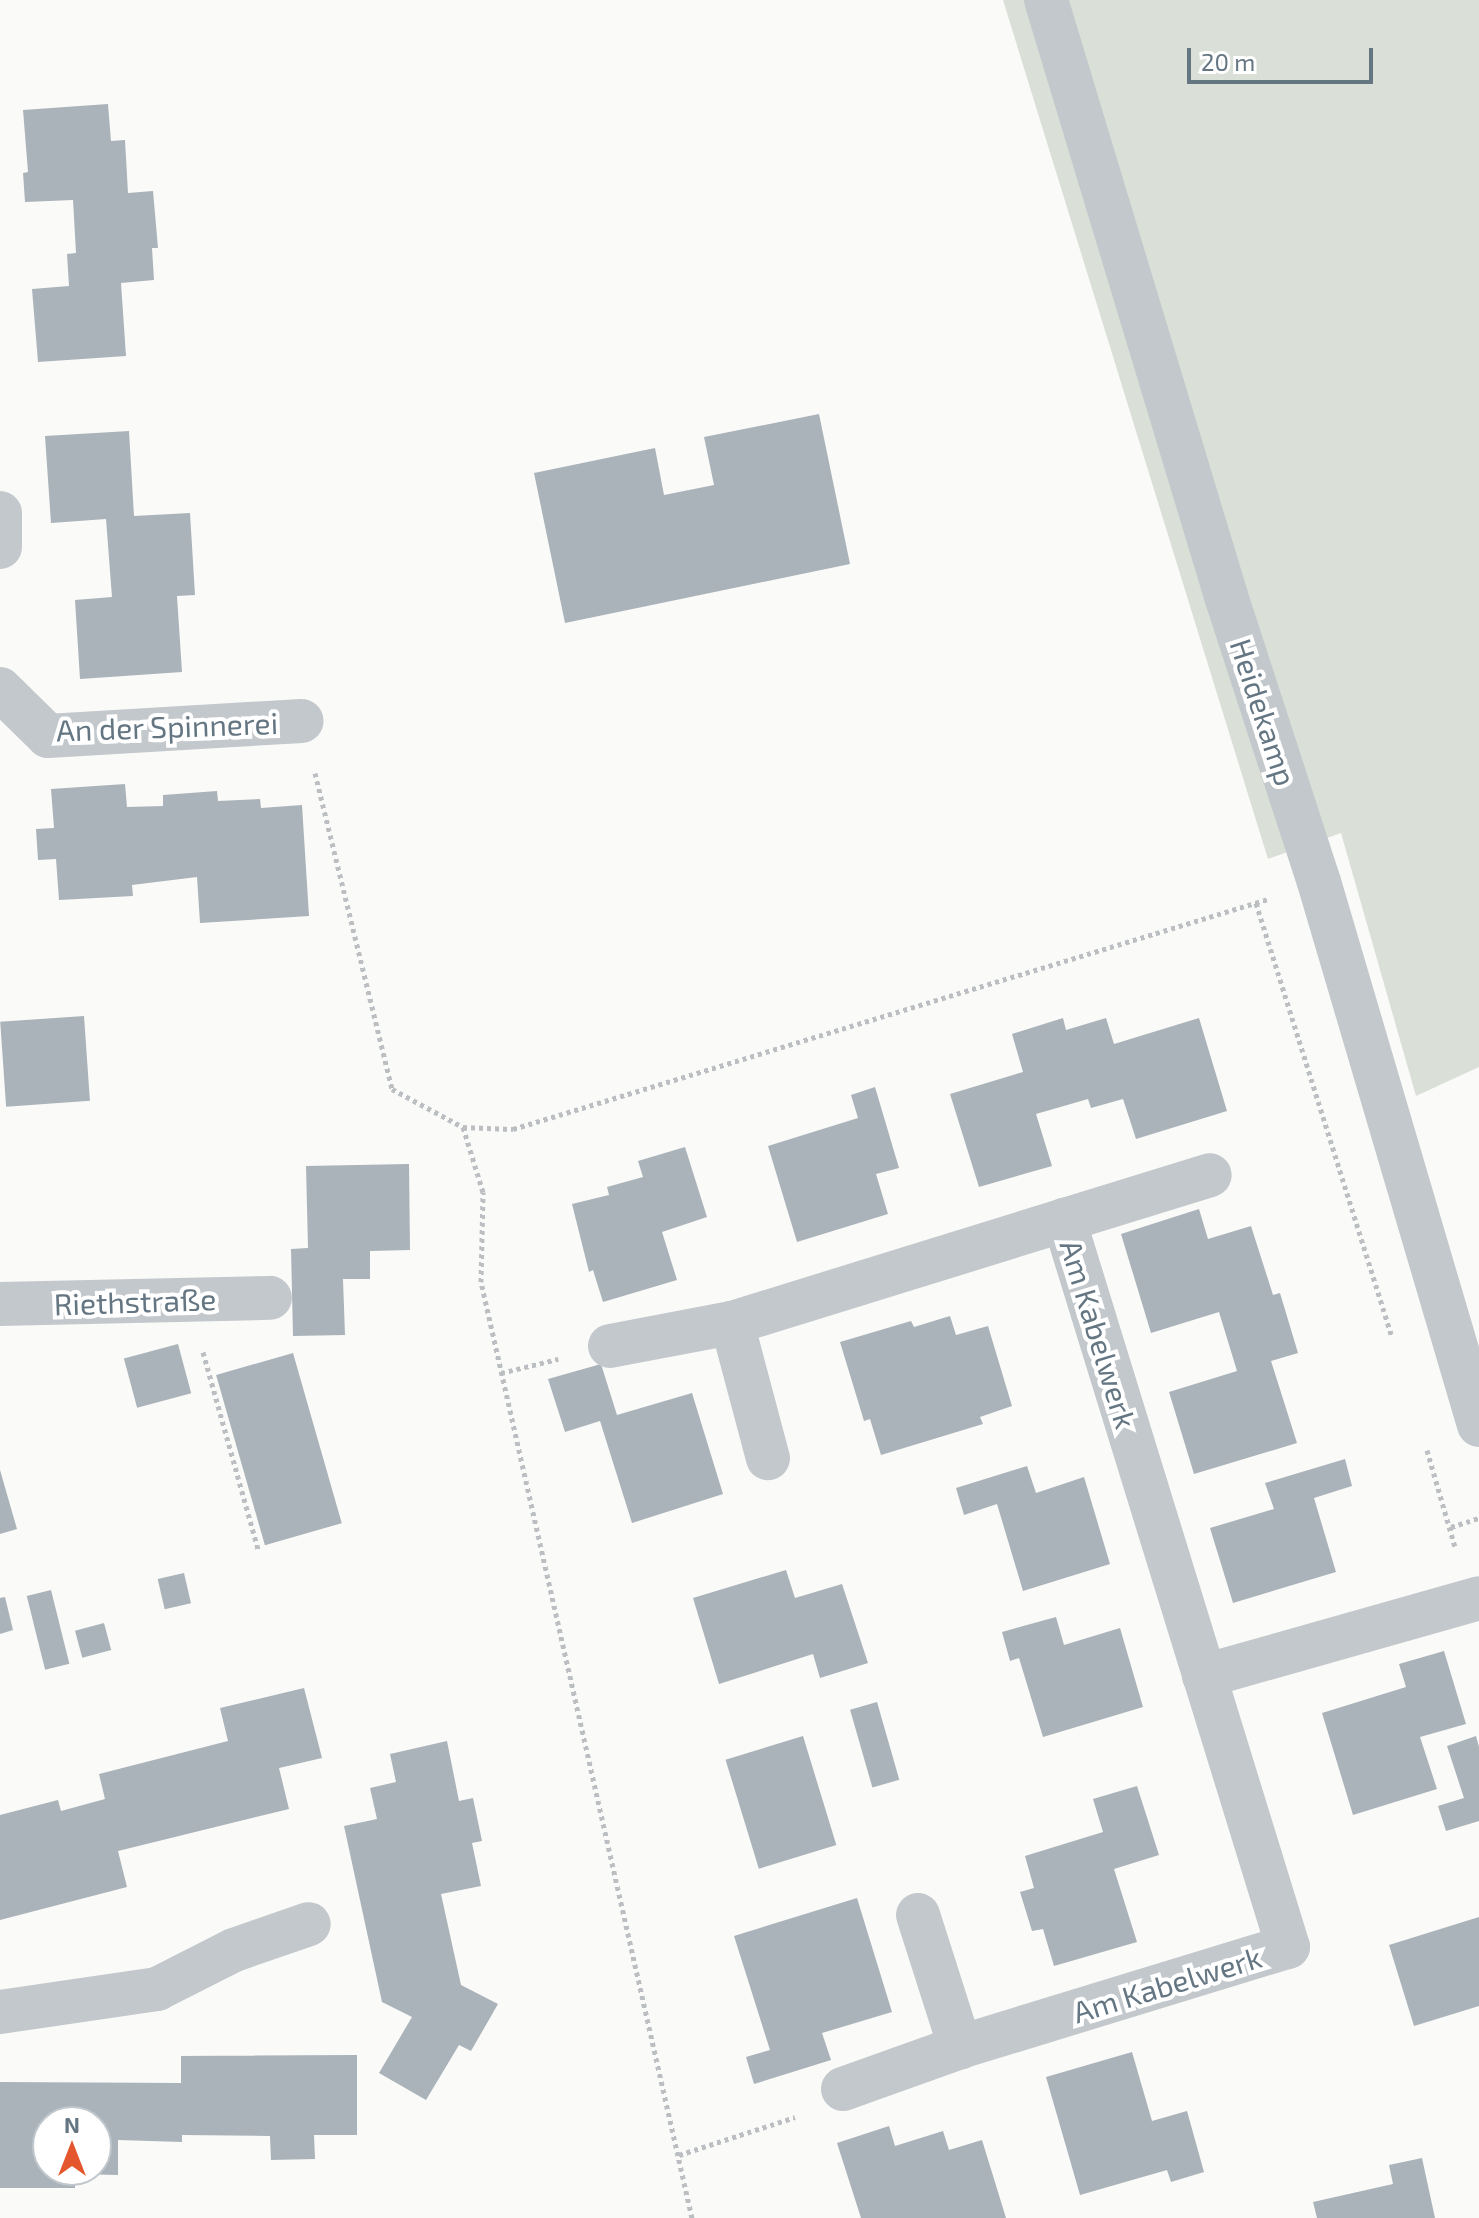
<!DOCTYPE html>
<meta charset="utf-8">
<style>
body{margin:0}
#map{position:relative;width:1479px;height:2218px;overflow:hidden;background:#fafaf8;font-family:"Exo 2",sans-serif}
div>[style]{position:absolute}
.green>*{inset:0;background:#dadfd7}
.building>*{inset:0;background:#aab3b9;transform-origin:0 0}
.path>*{height:5px;margin-top:-2.5px;transform-origin:0;background:repeating-linear-gradient(90deg,#bbbfc2 0 4px,transparent 0 8px)}
.minor>*{height:44px;margin:-22px;padding:0 22px;transform-origin:22px;border-radius:22px;background:#c3c8cc}
span{translate:-50% -50%;white-space:nowrap;text-align:center;line-height:1.15;-webkit-text-stroke:8px #fff;paint-order:stroke}
.street-label{font-size:30px;color:#657683}
.north{position:absolute;left:32px;top:2106px;width:80px;height:80px;box-sizing:border-box;background:#fff;border:2px solid #c1c8cd;border-radius:50%;rotate:0deg;font-size:22px;font-weight:700;line-height:32px;text-align:center;color:#657683}
.north::after{content:'';display:block;margin:auto;width:28px;height:36px;background:#e4572e;clip-path:polygon(50% 0,100% 100%,50% 72%,0 100%)}
.scale{position:absolute;left:1187px;top:48px;width:186px;height:36px;box-sizing:border-box;border:4px solid #657683;border-top:0;padding-left:10px;font-size:24px;line-height:28px;white-space:nowrap;color:#657683;-webkit-text-stroke:6px #fff;paint-order:stroke}
</style>
<div id="map">
<div class="green">
<i style="clip-path:polygon(1003px 0,1479px 0,1479px 1067px,1416px 1096px,1341px 833px,1268px 859px)"></i>
</div>
<div class="building">
<i style="clip-path:polygon(108px 104px,111px 141px,125px 140px,128px 193px,153px 191px,158px 248px,152px 248px,154px 280px,121px 283px,126px 356px,38px 362px,32px 289px,69px 286px,67px 254px,76px 253px,73px 200px,25px 202px,23px 173px,28px 172px,23px 110px)"></i>
<i style="clip-path:polygon(819px 414px,850px 564px,565px 623px,534px 473px,655px 448px,664px 495px,714px 485px,704px 437px)"></i>
<i style="clip-path:polygon(129px 431px,134px 516px,190px 513px,195px 595px,177px 596px,182px 672px,80px 679px,75px 600px,112px 597px,106px 519px,51px 523px,45px 436px)"></i>
<i style="clip-path:polygon(125px 784px,127px 807px,163px 806px,163px 795px,217px 791px,218px 801px,260px 799px,261px 808px,302px 805px,309px 916px,200px 923px,197px 877px,132px 885px,133px 896px,59px 900px,56px 859px,38px 860px,36px 829px,54px 828px,51px 789px)"></i>
<i style="left:84px;top:1016px;width:85px;height:84px;rotate:86deg"></i>
<i style="clip-path:polygon(1063px 1018px,1066px 1030px,1106px 1018px,1114px 1044px,1199px 1018px,1227px 1111px,1136px 1139px,1123px 1099px,1091px 1108px,1088px 1099px,1036px 1114px,1052px 1166px,979px 1187px,950px 1094px,1023px 1072px,1012px 1034px)"></i>
<i style="clip-path:polygon(875px 1087px,899px 1168px,876px 1174px,888px 1214px,797px 1242px,768px 1146px,858px 1118px,851px 1095px)"></i>
<i style="clip-path:polygon(685px 1147px,707px 1217px,662px 1232px,677px 1280px,603px 1302px,593px 1270px,589px 1272px,572px 1204px,609px 1195px,607px 1187px,643px 1177px,638px 1161px)"></i>
<i style="clip-path:polygon(409px 1164px,410px 1250px,370px 1251px,370px 1279px,343px 1279px,345px 1335px,293px 1336px,291px 1249px,308px 1248px,306px 1166px)"></i>
<i style="clip-path:polygon(1199px 1209px,1208px 1239px,1251px 1226px,1273px 1295px,1280px 1293px,1298px 1353px,1271px 1361px,1297px 1443px,1194px 1474px,1169px 1392px,1237px 1371px,1219px 1312px,1151px 1333px,1121px 1234px)"></i>
<i style="clip-path:polygon(950px 1316px,956px 1335px,988px 1326px,1012px 1406px,980px 1417px,983px 1424px,881px 1455px,870px 1419px,864px 1421px,840px 1342px,911px 1321px,914px 1327px)"></i>
<i style="left:178px;top:1344px;width:51px;height:56px;rotate:75deg"></i>
<i style="left:293px;top:1353px;width:177px;height:80px;rotate:74deg"></i>
<i style="clip-path:polygon(601px 1364px,617px 1415px,692px 1393px,723px 1494px,632px 1523px,600px 1421px,565px 1432px,548px 1379px)"></i>
<i style="clip-path:polygon(1345px 1459px,1352px 1486px,1314px 1498px,1336px 1572px,1233px 1603px,1210px 1528px,1274px 1509px,1265px 1483px)"></i>
<i style="clip-path:polygon(1027px 1466px,1036px 1493px,1084px 1477px,1110px 1564px,1023px 1591px,997px 1504px,964px 1515px,956px 1488px)"></i>
<i style="clip-path:polygon(0 1470px,17px 1529px,0 1534px)"></i>
<i style="clip-path:polygon(786px 1570px,795px 1598px,842px 1584px,868px 1663px,820px 1678px,813px 1654px,719px 1684px,693px 1598px)"></i>
<i style="left:184px;top:1573px;width:31px;height:27px;rotate:77deg"></i>
<i style="left:51px;top:1590px;width:76px;height:25px;rotate:76deg"></i>
<i style="clip-path:polygon(5px 1597px,13px 1630px,0 1634px,0 1598px)"></i>
<i style="clip-path:polygon(1056px 1617px,1064px 1645px,1120px 1628px,1143px 1707px,1043px 1737px,1019px 1658px,1010px 1661px,1002px 1632px)"></i>
<i style="left:104px;top:1623px;width:28px;height:30px;rotate:75deg"></i>
<i style="clip-path:polygon(1444px 1651px,1466px 1724px,1420px 1737px,1437px 1789px,1353px 1815px,1322px 1713px,1406px 1687px,1399px 1664px)"></i>
<i style="clip-path:polygon(304px 1688px,322px 1758px,279px 1768px,289px 1809px,118px 1851px,127px 1887px,0 1920px,0 1815px,58px 1800px,61px 1811px,105px 1799px,99px 1774px,228px 1741px,220px 1708px)"></i>
<i style="left:877px;top:1702px;width:81px;height:28px;rotate:74deg"></i>
<i style="left:803px;top:1736px;width:114px;height:81px;rotate:73deg"></i>
<i style="clip-path:polygon(1476px 1736px,1479px 1747px,1479px 1821px,1446px 1831px,1438px 1806px,1464px 1798px,1447px 1746px)"></i>
<i style="clip-path:polygon(447px 1741px,459px 1801px,473px 1798px,482px 1841px,472px 1843px,481px 1886px,441px 1894px,461px 1985px,498px 2004px,471px 2051px,459px 2045px,426px 2100px,379px 2073px,412px 2017px,382px 2002px,344px 1826px,377px 1819px,370px 1788px,396px 1782px,390px 1754px)"></i>
<i style="clip-path:polygon(1137px 1786px,1159px 1855px,1114px 1869px,1137px 1942px,1054px 1966px,1043px 1929px,1032px 1931px,1020px 1892px,1034px 1888px,1025px 1856px,1103px 1832px,1093px 1799px)"></i>
<i style="clip-path:polygon(857px 1898px,892px 2012px,822px 2033px,831px 2060px,754px 2084px,746px 2057px,770px 2050px,734px 1936px)"></i>
<i style="clip-path:polygon(1479px 1917px,1479px 2006px,1414px 2026px,1389px 1945px)"></i>
<i style="clip-path:polygon(1132px 2052px,1152px 2121px,1187px 2111px,1204px 2172px,1171px 2182px,1167px 2170px,1080px 2195px,1046px 2077px)"></i>
<i style="clip-path:polygon(evenodd,357px 2055px,357px 2135px,314px 2135px,315px 2159px,271px 2160px,270px 2136px,182px 2135px,182px 2142px,118px 2140px,118px 2175px,75px 2174px,75px 2188px,0 2188px,0 2082px,181px 2083px,181px 2056px,357px 2055px,48px 2122px,96px 2122px,96px 2170px,48px 2170px,48px 2122px)"></i>
<i style="clip-path:polygon(889px 2126px,895px 2146px,943px 2131px,949px 2150px,982px 2140px,1006px 2218px,861px 2218px,837px 2143px)"></i>
<i style="clip-path:polygon(1422px 2158px,1435px 2218px,1317px 2218px,1313px 2202px,1393px 2184px,1389px 2165px)"></i>
</div>
<div class="path">
<i style="left:315px;top:773px;width:325px;rotate:76.3deg"></i>
<i style="left:392px;top:1089px;width:81px;rotate:28.2deg"></i>
<i style="left:1256px;top:903px;width:455px;rotate:72.6deg"></i>
<i style="left:203px;top:1352px;width:205px;rotate:74.4deg"></i>
<i style="left:501px;top:1373px;width:59px;rotate:-13.8deg"></i>
<i style="left:1427px;top:1450px;width:101px;rotate:73.9deg"></i>
<i style="left:1451px;top:1527px;width:29px;rotate:-18deg"></i>
<i style="left:679px;top:2155px;width:122px;rotate:-18.1deg"></i>
<i style="left:692px;top:2218px;width:959px;rotate:-102.7deg"></i>
<i style="left:481px;top:1282px;width:90px;rotate:-88.7deg"></i>
<i style="left:483px;top:1192px;width:68px;rotate:-107.1deg"></i>
<i style="left:463px;top:1127px;width:50px;rotate:2.3deg"></i>
<i style="left:513px;top:1129px;width:789px;rotate:-16.94deg"></i>
</div>
<div class="minor">
<i style="left:1046px;top:0;width:623px;rotate:73.19deg"></i>
<i style="left:1226px;top:596px;width:301px;rotate:72deg"></i>
<i style="left:1319px;top:882px;width:566px;rotate:73.58deg"></i>
<i style="left:0;top:513px;width:34px;rotate:90deg"></i>
<i style="left:0;top:689px;width:67px;rotate:44.4deg"></i>
<i style="left:48px;top:736px;width:254px;rotate:-3.4deg"></i>
<i style="left:0;top:1304px;width:270px;rotate:-1.3deg"></i>
<i style="left:732px;top:1323px;width:140px;rotate:75.1deg"></i>
<i style="left:610px;top:1346px;width:124px;rotate:-10.7deg"></i>
<i style="left:732px;top:1323px;width:500px;rotate:-17.2deg"></i>
<i style="left:1204px;top:1676px;width:286px;rotate:-15.8deg"></i>
<i style="left:918px;top:1915px;width:139px;rotate:72.3deg"></i>
<i style="left:0;top:2012px;width:159px;rotate:-8.3deg"></i>
<i style="left:157px;top:1989px;width:86px;rotate:-26.9deg"></i>
<i style="left:234px;top:1950px;width:79px;rotate:-19.1deg"></i>
<i style="left:843px;top:2089px;width:124px;rotate:-19.7deg"></i>
<i style="left:960px;top:2047px;width:343px;rotate:-17deg"></i>
<i style="left:1288px;top:1947px;width:761px;rotate:-107.12deg"></i>
</div>
<div class="street-label">
<span style="left:1264px;top:712px;rotate:72deg">Heidekamp</span>
<span style="left:167px;top:726px;rotate:-2deg">An der Spinnerei</span>
<span style="left:135px;top:1301px;rotate:-2deg">Riethstraße</span>
<span style="left:1099px;top:1334px;rotate:73deg">Am Kabelwerk</span>
<span style="left:1167px;top:1984px;rotate:-17deg">Am Kabelwerk</span>
</div>
<div class="north">N</div>
<div class="scale">20 m</div>
</div>
